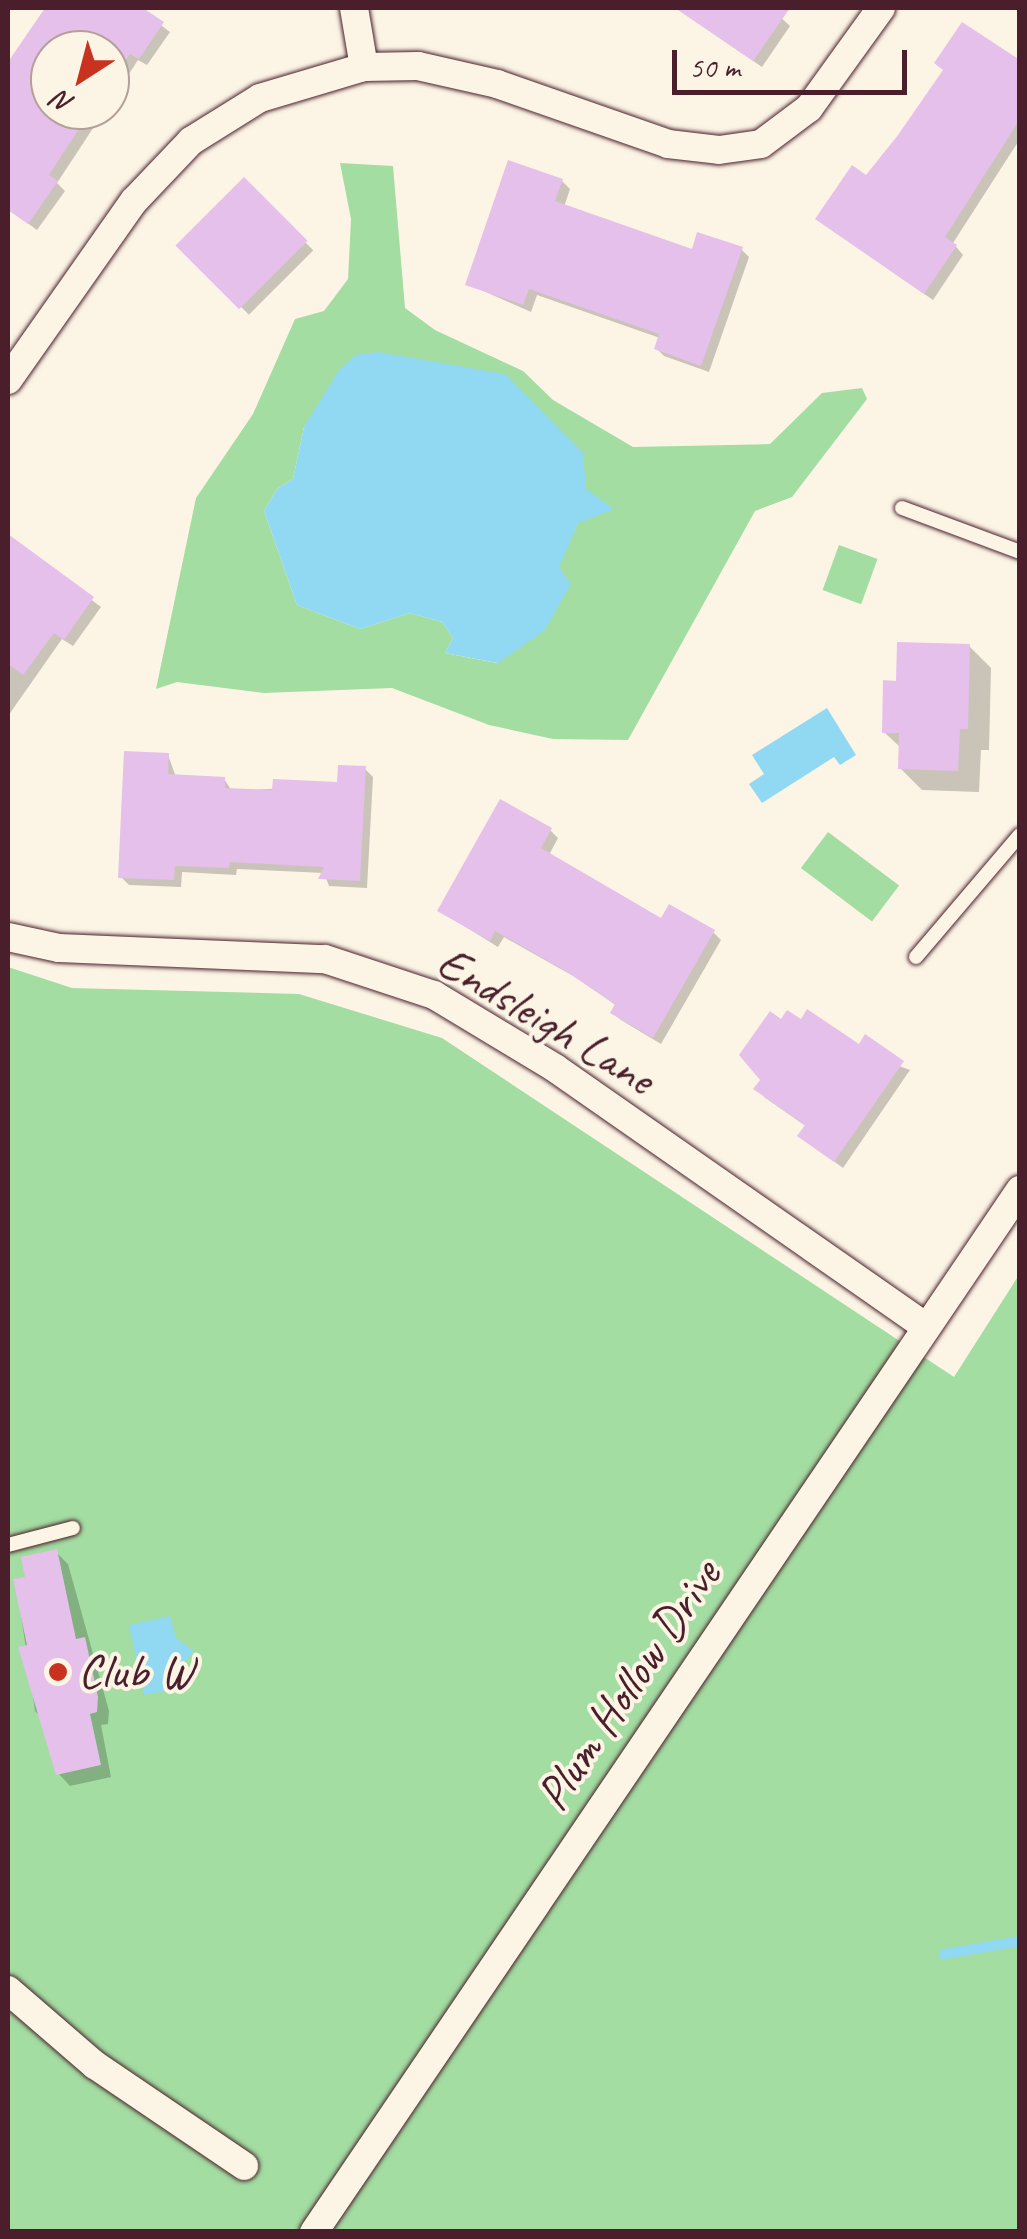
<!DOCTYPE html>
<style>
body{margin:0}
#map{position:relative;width:1027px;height:2239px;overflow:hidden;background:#fcf5e5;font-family:Caveat,sans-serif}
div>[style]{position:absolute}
.green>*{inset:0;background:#a3dda2;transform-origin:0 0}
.water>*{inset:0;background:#91d8f2}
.shadow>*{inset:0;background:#0003;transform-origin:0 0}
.stream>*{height:10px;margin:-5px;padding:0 5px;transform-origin:5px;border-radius:5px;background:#91d8f2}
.building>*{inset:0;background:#e5c0ea;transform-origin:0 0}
.roads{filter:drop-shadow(0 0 2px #4a1f2b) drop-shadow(0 0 2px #4a1f2b)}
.lane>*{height:14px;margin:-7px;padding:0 7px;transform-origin:7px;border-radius:7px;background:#fcf5e5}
.street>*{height:28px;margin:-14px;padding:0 14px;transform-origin:14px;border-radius:14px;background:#fcf5e5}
.dots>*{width:28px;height:28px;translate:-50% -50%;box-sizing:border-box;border:5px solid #fcf5e5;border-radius:50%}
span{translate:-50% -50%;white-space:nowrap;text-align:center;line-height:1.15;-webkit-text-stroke:8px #fcf5e5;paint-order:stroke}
.street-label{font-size:48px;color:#4a1f2b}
.poi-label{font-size:48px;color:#4a1f2b}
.left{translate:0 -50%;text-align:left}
.frame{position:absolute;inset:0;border:10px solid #4a1f2b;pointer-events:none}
.north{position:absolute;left:30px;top:30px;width:100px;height:100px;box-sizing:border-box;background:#fcf5e5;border:2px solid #b59f9b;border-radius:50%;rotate:216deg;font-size:28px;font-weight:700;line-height:40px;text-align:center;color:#4a1f2b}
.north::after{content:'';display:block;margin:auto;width:35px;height:45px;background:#c8321e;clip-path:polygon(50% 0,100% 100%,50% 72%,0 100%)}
.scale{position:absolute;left:672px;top:50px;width:235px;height:45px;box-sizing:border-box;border:5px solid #4a1f2b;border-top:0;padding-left:12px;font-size:30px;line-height:35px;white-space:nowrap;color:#4a1f2b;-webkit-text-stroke:8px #fcf5e5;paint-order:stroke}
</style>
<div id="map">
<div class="green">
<i style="clip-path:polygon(evenodd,340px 163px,393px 166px,405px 308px,435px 330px,523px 371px,553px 400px,633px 447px,770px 444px,822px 393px,862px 388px,867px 399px,792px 497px,755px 511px,628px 740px,553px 739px,489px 725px,392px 688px,264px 693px,177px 682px,156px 689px,196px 498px,253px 414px,295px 319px,324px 311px,348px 279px,351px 219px,340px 163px,335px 386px,578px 523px,518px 647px,497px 663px,445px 653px,453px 638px,442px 622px,410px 613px,360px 629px,297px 605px,264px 511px,277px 489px,293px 479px,304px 427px,335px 386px)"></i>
<i style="left:839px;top:545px;width:41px;height:48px;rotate:20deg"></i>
<i style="left:828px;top:832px;width:89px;height:45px;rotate:37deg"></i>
<i style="clip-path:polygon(8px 967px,72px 988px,299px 994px,442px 1038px,954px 1377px,1019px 1275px,1019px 2231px,8px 2231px)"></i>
</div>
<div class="water">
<i style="clip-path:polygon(378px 352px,505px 374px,583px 453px,586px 489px,614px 509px,578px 523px,559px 567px,571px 584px,544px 631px,498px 663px,445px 653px,453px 638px,442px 622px,410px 613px,360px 629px,297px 605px,264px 511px,277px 489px,293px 479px,304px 427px,339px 370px,356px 355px)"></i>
<i style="clip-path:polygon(827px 708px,856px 755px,840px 765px,834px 757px,762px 803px,749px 784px,764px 774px,752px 755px)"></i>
<i style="clip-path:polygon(170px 1616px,176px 1638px,194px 1651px,180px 1667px,185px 1687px,144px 1695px,129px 1625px)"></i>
</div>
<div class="shadow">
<i style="clip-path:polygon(49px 8px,138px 8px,170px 32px,147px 65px,138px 60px,110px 103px,110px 50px,50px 50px,50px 110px,105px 110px,57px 183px,65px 191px,37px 230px,8px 209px,8px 68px)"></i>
<i style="clip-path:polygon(676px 8px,781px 8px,777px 14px,790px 26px,762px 67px)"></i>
<i style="clip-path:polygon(1020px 63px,1020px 139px,953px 243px,963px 255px,933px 300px,826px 226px,866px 178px)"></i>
<i style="left:244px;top:181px;width:98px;height:91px;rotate:45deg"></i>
<i style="clip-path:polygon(562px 181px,570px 189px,564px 207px,693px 252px,741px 249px,749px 257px,709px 372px,664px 356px,656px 348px,660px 338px,537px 295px,531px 312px,468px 284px)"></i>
<i style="clip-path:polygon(8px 537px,101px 607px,73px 646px,62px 639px,8px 716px)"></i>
<i style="clip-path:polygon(969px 646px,991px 668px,989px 750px,981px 750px,979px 792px,922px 790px,900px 768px,901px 748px,884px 732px,898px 684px)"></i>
<i style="clip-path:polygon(168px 755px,176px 777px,224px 779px,232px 791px,339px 785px,365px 769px,373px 777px,367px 888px,329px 886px,324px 873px,237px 869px,236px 875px,182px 872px,181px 887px,129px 885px,121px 877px)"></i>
<i style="clip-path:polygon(550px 830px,558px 838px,549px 855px,662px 921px,713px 932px,721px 940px,661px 1044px,621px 1020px,613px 1013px,617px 1006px,575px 977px,504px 937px,498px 947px,440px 911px)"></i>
<i style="clip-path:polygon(781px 1022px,910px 1070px,843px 1168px,800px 1136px,807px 1127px,764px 1097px,763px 1080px)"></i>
<i style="clip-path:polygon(56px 1552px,68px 1564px,109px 1711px,108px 1724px,101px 1725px,111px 1777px,70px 1786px,58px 1773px,47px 1723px,35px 1711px,16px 1581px,28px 1579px)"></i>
</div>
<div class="stream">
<i style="left:944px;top:1954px;width:77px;rotate:-9.7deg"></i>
</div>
<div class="building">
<i style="clip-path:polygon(45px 8px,143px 8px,164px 22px,139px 59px,130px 54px,110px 82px,110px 50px,50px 50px,50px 110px,91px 110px,49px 175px,58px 181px,28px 224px,8px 210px,8px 62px)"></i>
<i style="clip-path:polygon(675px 8px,790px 8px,753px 61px)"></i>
<i style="clip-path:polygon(962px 22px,1020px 60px,1020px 119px,945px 237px,957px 245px,924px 294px,815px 219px,852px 165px,866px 175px,898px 135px,943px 70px,934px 63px)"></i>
<i style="clip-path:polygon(508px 160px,563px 179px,555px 201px,692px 249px,697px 232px,743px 247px,701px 366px,654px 349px,659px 334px,529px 289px,523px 305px,465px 285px)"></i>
<i style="left:244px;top:177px;width:90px;height:97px;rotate:45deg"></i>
<i style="clip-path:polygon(8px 534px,94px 597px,64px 640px,54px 633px,23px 675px,8px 664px)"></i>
<i style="clip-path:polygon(897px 642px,970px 644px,968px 729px,960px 729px,958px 771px,898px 769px,899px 733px,882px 733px,883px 680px,896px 681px)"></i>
<i style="clip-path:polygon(124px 751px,169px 753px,168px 774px,225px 777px,225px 788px,272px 790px,273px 779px,337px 782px,338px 765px,366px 766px,360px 881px,318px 879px,324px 867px,230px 862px,229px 868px,175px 866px,174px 880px,118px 878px)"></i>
<i style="clip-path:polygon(500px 799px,552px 828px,541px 848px,661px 918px,669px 904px,715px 930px,653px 1038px,610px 1013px,615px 1004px,564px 970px,495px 931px,490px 941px,437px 911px)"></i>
<i style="clip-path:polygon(807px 1009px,859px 1044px,865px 1034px,904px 1061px,834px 1162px,797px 1136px,805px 1125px,753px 1089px,760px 1080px,739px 1055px,770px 1011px,781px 1019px,787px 1010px,801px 1019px)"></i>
<i style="clip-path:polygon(57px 1549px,76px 1639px,85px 1637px,98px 1697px,97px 1712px,90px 1714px,101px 1765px,56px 1775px,18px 1647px,27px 1645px,13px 1579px,25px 1577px,21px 1557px)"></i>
</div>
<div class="roads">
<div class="lane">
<i style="left:902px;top:508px;width:126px;rotate:20.4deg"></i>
<i style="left:916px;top:957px;width:160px;rotate:-49.6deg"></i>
<i style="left:8px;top:1545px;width:67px;rotate:-14.7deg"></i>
</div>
<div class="street">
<i style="left:354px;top:8px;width:60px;rotate:80.4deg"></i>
<i style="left:8px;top:380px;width:219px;rotate:-54.9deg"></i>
<i style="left:134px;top:201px;width:83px;rotate:-46.5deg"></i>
<i style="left:191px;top:141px;width:81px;rotate:-31.9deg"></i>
<i style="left:260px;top:98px;width:109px;rotate:-16.6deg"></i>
<i style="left:364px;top:67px;width:54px;rotate:-1.1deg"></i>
<i style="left:418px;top:66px;width:81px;rotate:12.8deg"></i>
<i style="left:497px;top:84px;width:181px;rotate:19.3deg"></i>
<i style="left:668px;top:144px;width:51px;rotate:6.7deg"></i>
<i style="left:719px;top:150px;width:42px;rotate:-8.1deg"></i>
<i style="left:761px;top:144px;width:60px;rotate:-36.9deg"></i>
<i style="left:809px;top:108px;width:123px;rotate:-54.2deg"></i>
<i style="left:8px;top:937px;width:52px;rotate:12.2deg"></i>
<i style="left:59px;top:948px;width:266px;rotate:2.4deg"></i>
<i style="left:325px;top:959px;width:115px;rotate:18.3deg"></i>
<i style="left:434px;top:995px;width:141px;rotate:31.1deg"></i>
<i style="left:555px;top:1068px;width:449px;rotate:34.9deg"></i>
<i style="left:8px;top:1990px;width:115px;rotate:40.8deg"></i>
<i style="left:95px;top:2065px;width:180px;rotate:34.1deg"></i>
<i style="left:314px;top:2232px;width:1259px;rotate:-55.88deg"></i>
</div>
</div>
<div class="dots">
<i style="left:58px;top:1672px;background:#c8321e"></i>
</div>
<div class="street-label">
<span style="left:546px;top:1020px;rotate:31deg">Endsleigh Lane</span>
<span style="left:628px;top:1685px;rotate:-56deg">Plum Hollow Drive</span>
</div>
<div class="poi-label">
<span class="left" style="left:78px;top:1672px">Club W</span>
</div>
<div class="frame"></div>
<div class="north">N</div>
<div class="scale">50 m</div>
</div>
